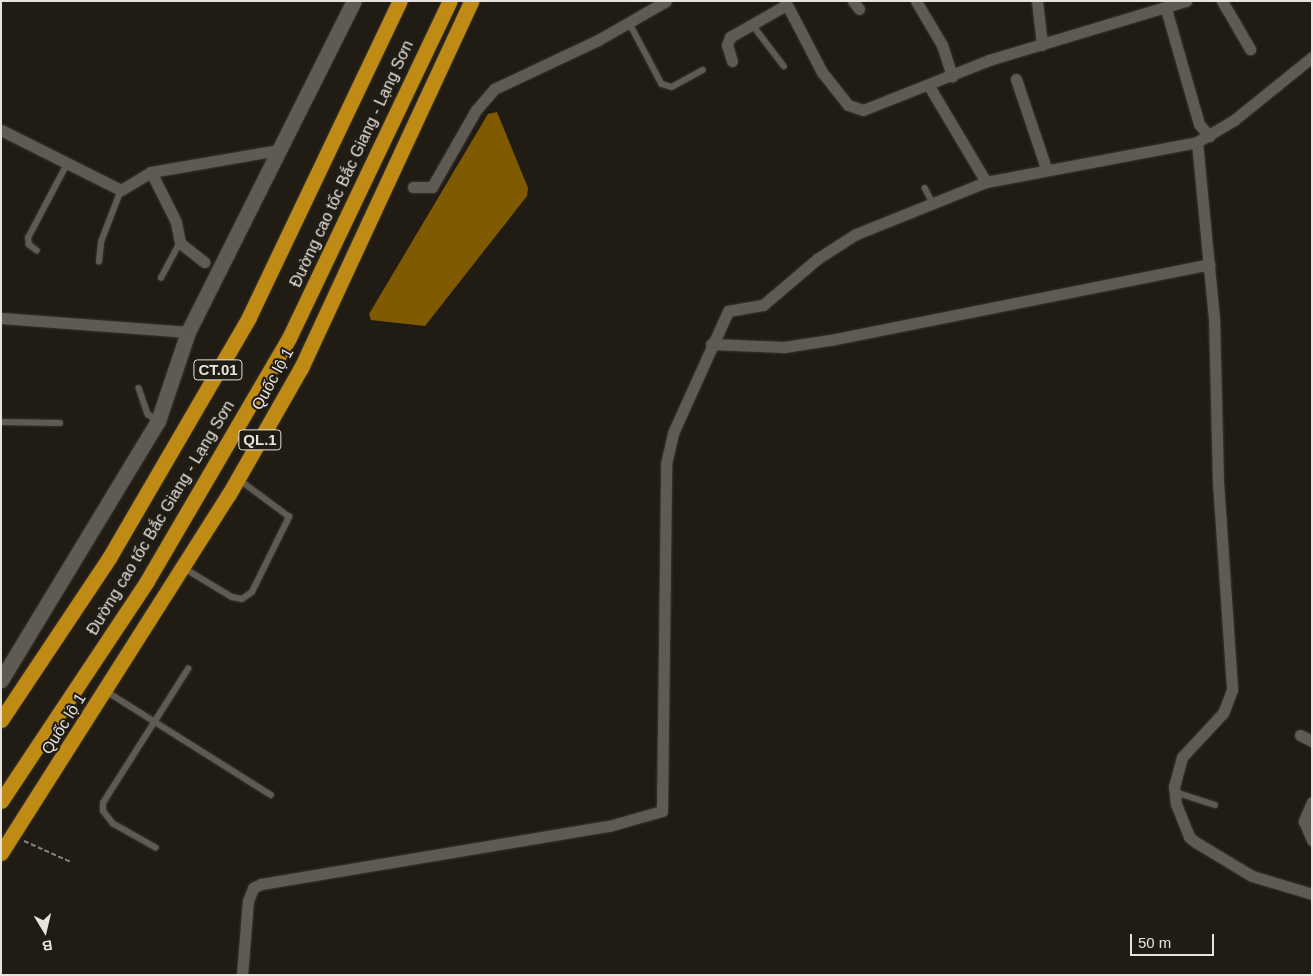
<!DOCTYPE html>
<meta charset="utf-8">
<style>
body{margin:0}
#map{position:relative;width:1313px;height:976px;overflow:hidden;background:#201c14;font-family:Arial,sans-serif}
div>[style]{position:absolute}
.water>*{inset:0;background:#805a00}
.path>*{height:2px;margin-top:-1px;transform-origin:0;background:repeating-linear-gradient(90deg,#85827b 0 5px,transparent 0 7.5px)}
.roads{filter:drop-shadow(0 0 1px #3a3732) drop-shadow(0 0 1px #3a3732)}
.lane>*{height:5.5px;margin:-2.75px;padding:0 2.75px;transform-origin:2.75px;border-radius:2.75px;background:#605b52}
.street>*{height:11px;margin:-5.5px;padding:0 5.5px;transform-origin:5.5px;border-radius:5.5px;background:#605b52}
.secondary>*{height:15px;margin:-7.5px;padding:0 7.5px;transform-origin:7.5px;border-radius:7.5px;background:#605b52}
.highway>*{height:15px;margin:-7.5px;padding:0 7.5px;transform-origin:7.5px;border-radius:7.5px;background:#c08b15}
span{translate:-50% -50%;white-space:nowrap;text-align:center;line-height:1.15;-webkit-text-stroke:4px #201c14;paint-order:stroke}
.shield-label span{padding:1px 4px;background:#201c14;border:1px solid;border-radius:4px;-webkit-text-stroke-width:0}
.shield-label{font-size:15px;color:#e6e3de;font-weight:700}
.street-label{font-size:16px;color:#e6e3de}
.frame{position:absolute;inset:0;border:2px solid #e6e3de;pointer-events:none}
.north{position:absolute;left:20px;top:906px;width:50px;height:50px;-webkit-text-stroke:4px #201c14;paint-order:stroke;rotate:171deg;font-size:14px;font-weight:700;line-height:20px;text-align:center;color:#e6e3de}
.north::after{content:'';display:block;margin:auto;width:18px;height:22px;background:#e6e3de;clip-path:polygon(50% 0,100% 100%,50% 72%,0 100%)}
.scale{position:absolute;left:1130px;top:934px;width:84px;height:22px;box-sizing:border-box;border:2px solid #e6e3de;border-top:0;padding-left:6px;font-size:15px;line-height:18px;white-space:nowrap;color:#e6e3de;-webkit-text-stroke:4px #201c14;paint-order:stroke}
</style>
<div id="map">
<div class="water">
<i style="clip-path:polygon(497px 112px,528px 188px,527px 196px,425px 326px,371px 320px,369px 314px,488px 114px)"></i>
</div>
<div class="path">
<i style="left:24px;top:841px;width:51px;rotate:24.1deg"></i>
</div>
<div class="roads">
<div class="lane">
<i style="left:629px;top:22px;width:70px;rotate:62deg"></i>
<i style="left:662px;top:84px;width:10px;rotate:17deg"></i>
<i style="left:672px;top:87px;width:35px;rotate:-29deg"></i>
<i style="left:752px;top:24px;width:53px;rotate:52.7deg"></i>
<i style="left:925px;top:188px;width:17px;rotate:62deg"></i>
<i style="left:37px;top:251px;width:10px;rotate:-143deg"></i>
<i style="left:29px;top:245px;width:7px;rotate:-98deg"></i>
<i style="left:28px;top:238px;width:84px;rotate:-62.2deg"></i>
<i style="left:99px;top:262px;width:20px;rotate:-84deg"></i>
<i style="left:101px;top:242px;width:56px;rotate:-69deg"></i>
<i style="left:161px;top:278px;width:40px;rotate:-62deg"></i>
<i style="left:139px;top:388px;width:28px;rotate:71deg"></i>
<i style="left:148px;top:414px;width:10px;rotate:37deg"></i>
<i style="left:1px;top:422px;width:59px;rotate:1deg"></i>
<i style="left:184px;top:568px;width:56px;rotate:31.1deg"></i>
<i style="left:232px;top:597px;width:10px;rotate:11deg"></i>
<i style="left:242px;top:599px;width:12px;rotate:-35deg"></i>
<i style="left:252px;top:592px;width:84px;rotate:-63.7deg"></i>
<i style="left:289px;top:517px;width:62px;rotate:-143.5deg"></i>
<i style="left:106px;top:691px;width:195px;rotate:32.2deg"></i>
<i style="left:1175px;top:792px;width:42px;rotate:18deg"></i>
<i style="left:156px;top:848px;width:49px;rotate:-150.8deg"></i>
<i style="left:113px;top:824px;width:16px;rotate:-128deg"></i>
<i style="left:103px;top:811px;width:8px;rotate:-90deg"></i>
<i style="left:103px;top:803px;width:159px;rotate:-57.6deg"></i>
</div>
<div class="street">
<i style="left:785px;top:1px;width:80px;rotate:62.5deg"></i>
<i style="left:822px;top:72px;width:42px;rotate:51.8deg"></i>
<i style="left:848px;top:105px;width:16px;rotate:18deg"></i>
<i style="left:863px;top:110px;width:136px;rotate:-21.6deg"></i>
<i style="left:989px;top:60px;width:206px;rotate:-16.7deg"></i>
<i style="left:853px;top:1px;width:10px;rotate:53deg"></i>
<i style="left:916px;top:1px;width:51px;rotate:59.4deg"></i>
<i style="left:942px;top:45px;width:33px;rotate:72deg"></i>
<i style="left:1037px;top:1px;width:44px;rotate:83.5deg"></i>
<i style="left:1222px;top:1px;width:56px;rotate:59.7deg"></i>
<i style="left:1166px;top:9px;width:120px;rotate:74deg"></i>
<i style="left:1199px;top:124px;width:16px;rotate:50deg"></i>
<i style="left:732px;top:61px;width:17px;rotate:-107deg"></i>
<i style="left:727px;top:45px;width:9px;rotate:-69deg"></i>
<i style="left:730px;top:37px;width:64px;rotate:-29.7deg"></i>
<i style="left:1016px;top:79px;width:94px;rotate:71.4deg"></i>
<i style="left:929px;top:86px;width:112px;rotate:59.3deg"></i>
<i style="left:1px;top:130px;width:134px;rotate:26.6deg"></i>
<i style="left:121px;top:190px;width:35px;rotate:-31deg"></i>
<i style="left:151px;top:172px;width:130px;rotate:-9.8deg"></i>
<i style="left:1197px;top:142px;width:176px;rotate:84.5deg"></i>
<i style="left:1214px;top:317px;width:165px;rotate:88.6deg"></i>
<i style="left:1218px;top:482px;width:208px;rotate:86.1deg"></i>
<i style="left:1232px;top:690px;width:25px;rotate:111deg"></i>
<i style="left:1223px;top:713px;width:60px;rotate:133deg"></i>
<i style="left:1182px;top:757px;width:30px;rotate:105deg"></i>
<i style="left:1174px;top:786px;width:18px;rotate:84deg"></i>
<i style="left:1176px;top:804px;width:35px;rotate:68deg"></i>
<i style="left:1189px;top:837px;width:10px;rotate:37deg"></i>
<i style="left:1197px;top:843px;width:64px;rotate:31deg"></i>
<i style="left:1252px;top:876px;width:63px;rotate:16.7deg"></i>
<i style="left:151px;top:172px;width:56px;rotate:63.4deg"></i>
<i style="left:176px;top:222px;width:21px;rotate:79deg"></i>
<i style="left:180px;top:243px;width:31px;rotate:38deg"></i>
<i style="left:413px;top:187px;width:19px"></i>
<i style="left:432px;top:187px;width:89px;rotate:-60.3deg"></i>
<i style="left:476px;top:110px;width:28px;rotate:-49deg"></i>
<i style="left:494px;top:89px;width:115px;rotate:-25.2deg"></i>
<i style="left:598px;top:40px;width:78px;rotate:-29.8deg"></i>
<i style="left:1px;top:318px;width:188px;rotate:4.3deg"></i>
<i style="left:711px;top:344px;width:73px;rotate:2.4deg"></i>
<i style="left:784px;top:347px;width:47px;rotate:-8.7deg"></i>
<i style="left:830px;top:340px;width:387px;rotate:-11.3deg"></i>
<i style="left:1300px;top:735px;width:13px;rotate:27deg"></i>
<i style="left:1312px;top:802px;width:21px;rotate:113deg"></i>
<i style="left:1304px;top:821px;width:21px;rotate:67deg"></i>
<i style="left:242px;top:975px;width:74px;rotate:-85.4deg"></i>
<i style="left:248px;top:901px;width:14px;rotate:-69deg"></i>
<i style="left:253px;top:888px;width:9px;rotate:-27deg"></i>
<i style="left:261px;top:884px;width:353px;rotate:-9.5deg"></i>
<i style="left:609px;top:826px;width:55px;rotate:-15.8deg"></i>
<i style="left:662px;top:811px;width:347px;rotate:-89.3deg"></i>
<i style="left:666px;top:464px;width:32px;rotate:-77deg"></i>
<i style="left:673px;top:433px;width:134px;rotate:-65.7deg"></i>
<i style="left:728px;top:311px;width:36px;rotate:-10deg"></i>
<i style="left:763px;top:305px;width:71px;rotate:-40.4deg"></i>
<i style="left:817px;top:259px;width:46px;rotate:-32.7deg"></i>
<i style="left:856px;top:234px;width:140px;rotate:-21.8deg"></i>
<i style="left:986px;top:182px;width:215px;rotate:-10.7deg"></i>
<i style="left:1197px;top:142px;width:43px;rotate:-30.7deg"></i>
<i style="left:1234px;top:120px;width:100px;rotate:-38.9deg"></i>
</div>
<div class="secondary">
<i style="left:1px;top:680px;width:303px;rotate:-58.8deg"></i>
<i style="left:158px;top:421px;width:94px;rotate:-71.4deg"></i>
<i style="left:188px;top:332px;width:370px;rotate:-63.4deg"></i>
</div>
<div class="highway">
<i style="left:1px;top:720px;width:195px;rotate:-56.3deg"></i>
<i style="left:109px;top:558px;width:279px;rotate:-59.8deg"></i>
<i style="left:249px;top:317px;width:350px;rotate:-64.5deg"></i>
<i style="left:1px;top:801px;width:264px;rotate:-56.4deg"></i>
<i style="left:147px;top:581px;width:281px;rotate:-59.7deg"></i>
<i style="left:289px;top:338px;width:373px;rotate:-64.5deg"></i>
<i style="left:1px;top:853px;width:425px;rotate:-57.6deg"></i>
<i style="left:229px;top:494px;width:145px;rotate:-60.3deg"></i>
<i style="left:301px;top:368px;width:404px;rotate:-65.1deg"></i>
</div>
</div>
<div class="shield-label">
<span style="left:218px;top:370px">CT.01</span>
<span style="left:260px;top:440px">QL.1</span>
</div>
<div class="street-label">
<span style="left:352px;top:164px;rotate:-65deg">Đường cao tốc Bắc Giang - Lạng Sơn</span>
<span style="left:273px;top:379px;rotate:-61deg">Quốc lộ 1</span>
<span style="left:161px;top:518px;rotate:-59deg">Đường cao tốc Bắc Giang - Lạng Sơn</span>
<span style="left:64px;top:724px;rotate:-58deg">Quốc lộ 1</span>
</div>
<div class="frame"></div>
<div class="north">B</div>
<div class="scale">50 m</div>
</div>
